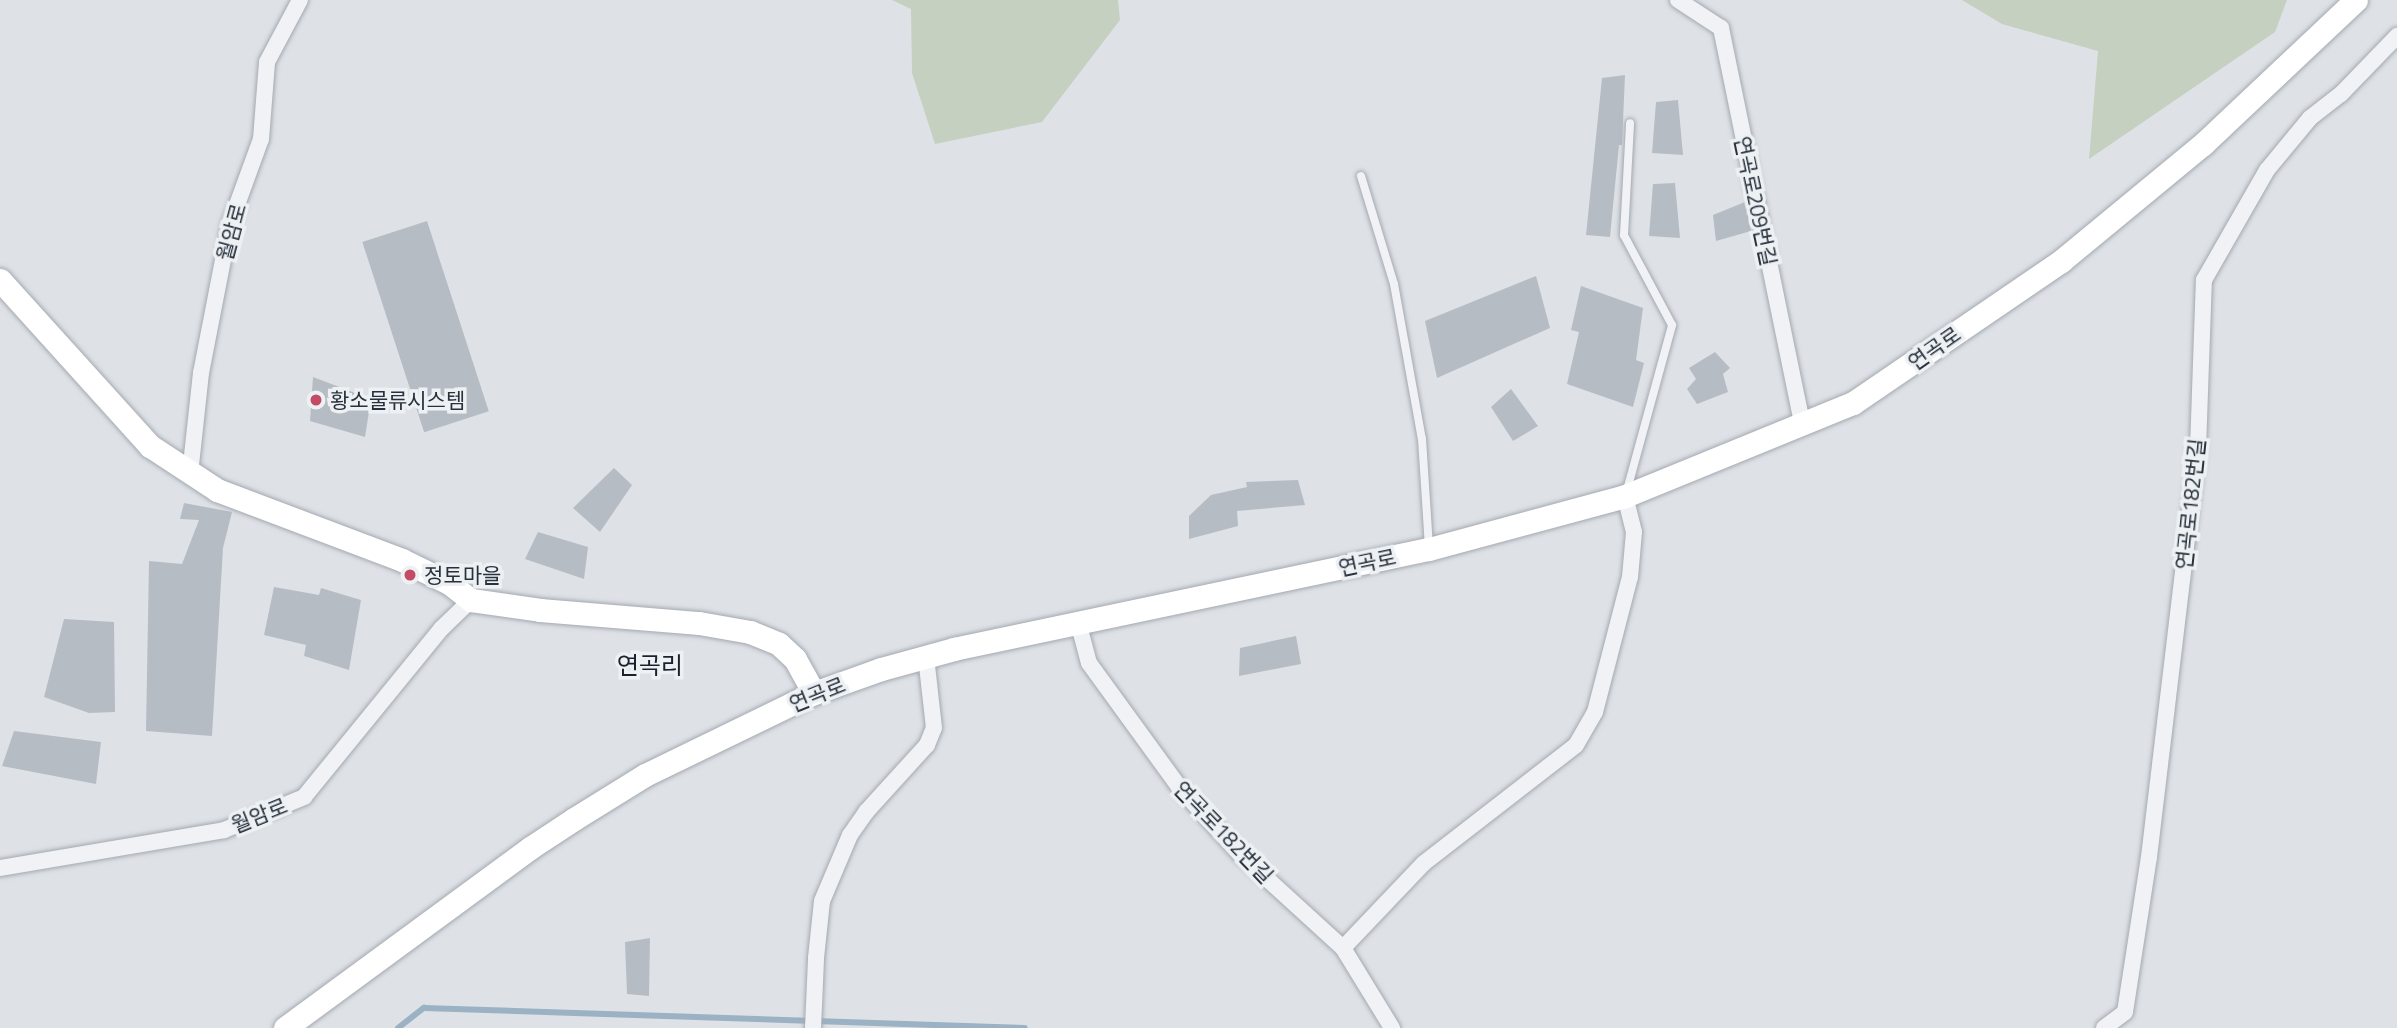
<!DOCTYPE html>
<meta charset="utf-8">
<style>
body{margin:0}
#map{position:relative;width:2397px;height:1028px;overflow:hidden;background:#dee2e7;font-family:"Titillium Web","Noto Sans KR",sans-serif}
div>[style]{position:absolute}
.green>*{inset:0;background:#c5d0c0}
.stream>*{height:6px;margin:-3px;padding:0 3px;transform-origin:3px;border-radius:3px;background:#9bb2c4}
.building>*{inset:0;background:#b6bcc3;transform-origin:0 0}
.roads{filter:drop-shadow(0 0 2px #a4a9b0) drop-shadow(0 0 2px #a4a9b0)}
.lane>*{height:8px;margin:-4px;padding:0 4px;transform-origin:4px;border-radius:4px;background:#f0f2f5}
.street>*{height:16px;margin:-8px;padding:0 8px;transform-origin:8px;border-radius:8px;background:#f0f2f5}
.secondary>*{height:23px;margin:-11.5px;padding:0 11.5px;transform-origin:11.5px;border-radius:11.5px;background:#fff}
.dots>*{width:19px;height:19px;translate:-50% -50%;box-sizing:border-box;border:4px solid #edf1f4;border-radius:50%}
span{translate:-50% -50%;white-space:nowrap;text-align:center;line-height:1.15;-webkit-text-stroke:7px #edf1f4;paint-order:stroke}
.street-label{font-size:21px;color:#28313c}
.poi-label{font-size:21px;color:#28313c}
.left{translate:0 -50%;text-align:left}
.quarter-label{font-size:24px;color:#1b222d}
</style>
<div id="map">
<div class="green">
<i style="clip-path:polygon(892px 0,1118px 0,1120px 20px,1042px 122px,935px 144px,912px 73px,911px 9px)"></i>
<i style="clip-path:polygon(1962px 0,2287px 0,2275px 32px,2089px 159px,2098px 51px,2002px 24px)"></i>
</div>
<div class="stream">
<i style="left:398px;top:1028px;width:33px;rotate:-38deg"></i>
<i style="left:424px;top:1008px;width:601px;rotate:1.91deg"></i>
</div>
<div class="building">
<i style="clip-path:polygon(1625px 75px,1622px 145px,1619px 145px,1610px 237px,1586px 235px,1602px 78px)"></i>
<i style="clip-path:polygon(1678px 100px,1683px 155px,1652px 153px,1656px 102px)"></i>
<i style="clip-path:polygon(1675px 183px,1680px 238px,1649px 236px,1653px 184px)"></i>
<i style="clip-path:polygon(1745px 202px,1751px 231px,1716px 241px,1713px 215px)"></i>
<i style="left:427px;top:221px;width:200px;height:68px;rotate:72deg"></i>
<i style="clip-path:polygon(1536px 276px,1550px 328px,1437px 378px,1425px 321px)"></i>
<i style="clip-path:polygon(1581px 286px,1643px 308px,1636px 360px,1644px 363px,1633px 407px,1567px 384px,1579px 332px,1571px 330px)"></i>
<i style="clip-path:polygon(1715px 352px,1730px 368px,1723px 374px,1728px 392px,1697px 404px,1687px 389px,1696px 379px,1689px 368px)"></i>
<i style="clip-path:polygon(313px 377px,371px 399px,365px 437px,310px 421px)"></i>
<i style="clip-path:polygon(1511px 389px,1538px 426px,1513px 441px,1491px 407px)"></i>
<i style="clip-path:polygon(614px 468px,632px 485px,600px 532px,573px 508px)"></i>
<i style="clip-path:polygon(1298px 480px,1305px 505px,1237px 511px,1238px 526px,1189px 539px,1189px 516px,1211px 495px,1247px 487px,1246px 482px)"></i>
<i style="clip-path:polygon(184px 503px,232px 512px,223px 548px,212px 736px,146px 731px,149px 561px,182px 564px,199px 520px,180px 519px)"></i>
<i style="clip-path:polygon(538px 532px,588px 547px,584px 579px,525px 559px)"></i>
<i style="clip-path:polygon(274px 587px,319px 595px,321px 588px,361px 600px,349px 670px,304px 656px,306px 645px,264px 635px)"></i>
<i style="clip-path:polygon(64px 619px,114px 622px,115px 712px,89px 713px,44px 697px)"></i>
<i style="clip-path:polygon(1296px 636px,1301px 664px,1239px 676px,1240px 648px)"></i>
<i style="clip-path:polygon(14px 731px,101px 742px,96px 784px,2px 766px)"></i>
<i style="clip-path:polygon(650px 938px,649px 996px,627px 994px,625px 942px)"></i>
</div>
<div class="roads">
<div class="lane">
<i style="left:1361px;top:176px;width:113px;rotate:73deg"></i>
<i style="left:1394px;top:284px;width:158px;rotate:79.8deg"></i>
<i style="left:1422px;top:439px;width:107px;rotate:86.3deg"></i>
<i style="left:1627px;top:490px;width:171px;rotate:-74.7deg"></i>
<i style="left:1672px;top:325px;width:102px;rotate:-118.1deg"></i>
<i style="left:1624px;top:235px;width:112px;rotate:-86.9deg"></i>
</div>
<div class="street">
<i style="left:1678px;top:0;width:51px;rotate:33.1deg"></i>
<i style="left:1721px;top:28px;width:404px;rotate:78.4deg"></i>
<i style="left:190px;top:474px;width:102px;rotate:-83.8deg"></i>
<i style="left:201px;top:373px;width:152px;rotate:-79deg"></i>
<i style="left:230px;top:224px;width:90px;rotate:-70deg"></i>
<i style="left:261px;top:139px;width:77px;rotate:-85.5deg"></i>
<i style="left:267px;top:62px;width:70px;rotate:-62deg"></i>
<i style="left:1078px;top:622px;width:42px;rotate:75deg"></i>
<i style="left:1089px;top:663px;width:153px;rotate:54deg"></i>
<i style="left:1179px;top:787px;width:92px;rotate:47.6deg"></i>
<i style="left:1241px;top:855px;width:138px;rotate:42.4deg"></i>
<i style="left:1343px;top:948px;width:94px;rotate:58.5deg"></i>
<i style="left:0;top:868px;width:227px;rotate:-9.6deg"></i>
<i style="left:224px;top:830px;width:87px;rotate:-22.4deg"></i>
<i style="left:304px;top:797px;width:218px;rotate:-50.8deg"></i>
<i style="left:442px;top:628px;width:40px;rotate:-44deg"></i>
<i style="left:1343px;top:948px;width:117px;rotate:-46.4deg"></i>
<i style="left:1424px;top:863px;width:192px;rotate:-37.8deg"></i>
<i style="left:1576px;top:745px;width:38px;rotate:-60deg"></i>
<i style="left:1595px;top:712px;width:139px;rotate:-75.5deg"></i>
<i style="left:1630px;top:577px;width:45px;rotate:-84.9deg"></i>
<i style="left:1634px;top:532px;width:37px;rotate:-104deg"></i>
<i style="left:813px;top:1028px;width:70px;rotate:-87.5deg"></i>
<i style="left:816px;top:958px;width:57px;rotate:-84deg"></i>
<i style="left:822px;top:901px;width:72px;rotate:-67deg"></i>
<i style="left:850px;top:835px;width:28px;rotate:-55deg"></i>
<i style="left:866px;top:812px;width:91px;rotate:-47.7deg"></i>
<i style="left:927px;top:745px;width:18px;rotate:-68deg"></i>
<i style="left:934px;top:728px;width:71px;rotate:-96.4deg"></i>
<i style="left:2104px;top:1028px;width:26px;rotate:-37deg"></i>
<i style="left:2125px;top:1012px;width:157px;rotate:-81.2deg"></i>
<i style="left:2149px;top:857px;width:411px;rotate:-83.2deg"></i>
<i style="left:2198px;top:449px;width:169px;rotate:-88deg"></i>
<i style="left:2204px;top:280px;width:127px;rotate:-60.2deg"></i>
<i style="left:2267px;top:170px;width:67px;rotate:-50.4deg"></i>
<i style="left:2310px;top:118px;width:39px;rotate:-38deg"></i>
<i style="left:2341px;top:94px;width:81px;rotate:-46deg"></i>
</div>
<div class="secondary">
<i style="left:0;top:280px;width:224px;rotate:47.9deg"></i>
<i style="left:150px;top:446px;width:80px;rotate:33.3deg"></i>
<i style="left:217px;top:490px;width:198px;rotate:20.7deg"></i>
<i style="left:402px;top:560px;width:52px;rotate:26.1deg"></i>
<i style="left:449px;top:583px;width:28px;rotate:38deg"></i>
<i style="left:471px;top:600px;width:70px;rotate:8.2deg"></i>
<i style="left:540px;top:610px;width:160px;rotate:4.7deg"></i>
<i style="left:699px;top:623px;width:52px;rotate:10deg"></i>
<i style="left:750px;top:632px;width:31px;rotate:22deg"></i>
<i style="left:779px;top:644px;width:22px;rotate:43deg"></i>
<i style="left:795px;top:659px;width:39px;rotate:61deg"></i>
<i style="left:285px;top:1028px;width:304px;rotate:-36.3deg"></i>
<i style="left:530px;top:848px;width:53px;rotate:-33.4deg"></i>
<i style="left:574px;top:819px;width:84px;rotate:-31.8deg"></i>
<i style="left:645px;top:775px;width:188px;rotate:-25.9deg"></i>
<i style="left:814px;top:693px;width:71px;rotate:-19.7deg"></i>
<i style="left:881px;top:669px;width:76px;rotate:-15.3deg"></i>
<i style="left:954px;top:649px;width:485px;rotate:-11.9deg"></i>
<i style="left:1429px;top:549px;width:203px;rotate:-15.1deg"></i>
<i style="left:1625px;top:496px;width:246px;rotate:-22.2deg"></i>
<i style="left:1853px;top:403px;width:252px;rotate:-34.3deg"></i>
<i style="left:2061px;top:261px;width:184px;rotate:-39.5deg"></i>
<i style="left:2203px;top:144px;width:210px;rotate:-43.3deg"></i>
</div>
</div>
<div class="dots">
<i style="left:316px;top:400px;background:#c44b66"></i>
<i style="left:410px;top:575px;background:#c44b66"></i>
</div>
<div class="street-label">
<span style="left:1756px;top:201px;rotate:78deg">연곡로209번길</span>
<span style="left:231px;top:232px;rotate:-75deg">월암로</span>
<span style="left:1934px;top:348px;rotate:-35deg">연곡로</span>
<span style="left:2190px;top:504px;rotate:-84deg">연곡로182번길</span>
<span style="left:1367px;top:562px;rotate:-12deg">연곡로</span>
<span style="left:817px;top:694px;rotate:-22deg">연곡로</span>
<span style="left:259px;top:815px;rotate:-22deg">월암로</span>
<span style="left:1224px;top:832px;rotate:46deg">연곡로182번길</span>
</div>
<div class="poi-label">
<span class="left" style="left:330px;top:400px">황소물류시스템</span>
<span class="left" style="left:424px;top:575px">정토마을</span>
</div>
<div class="quarter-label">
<span style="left:650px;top:666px">연곡리</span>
</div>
</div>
